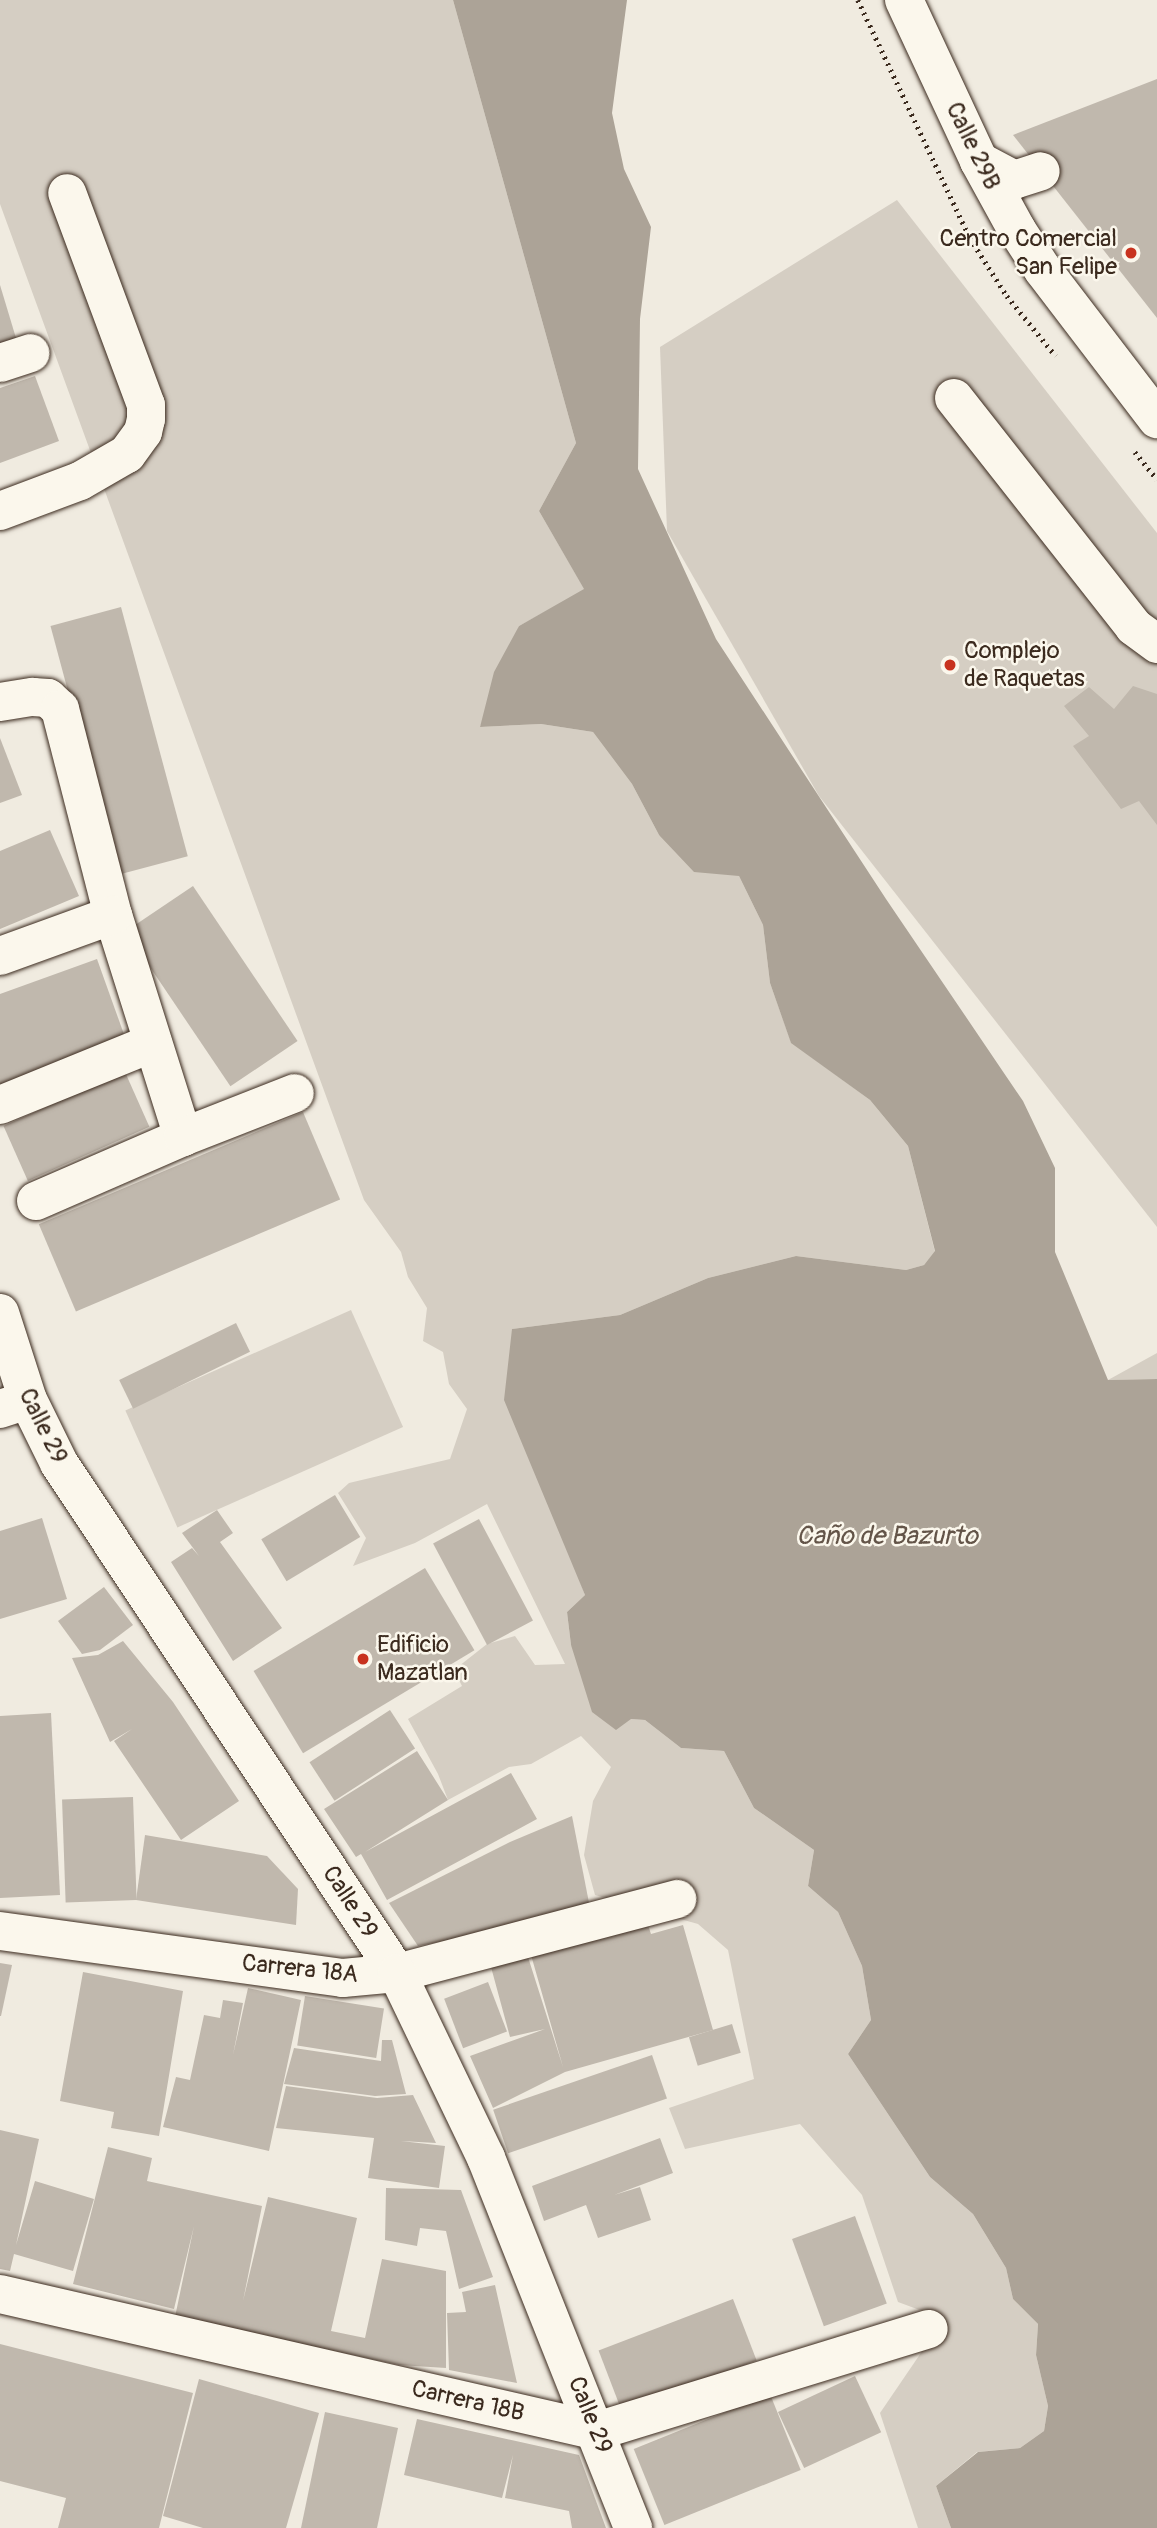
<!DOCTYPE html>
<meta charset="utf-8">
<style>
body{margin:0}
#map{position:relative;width:1157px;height:2528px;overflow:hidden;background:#f0ebe0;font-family:Pangolin,sans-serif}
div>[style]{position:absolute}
.green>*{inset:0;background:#d5cec3;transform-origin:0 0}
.water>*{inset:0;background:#aca397}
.building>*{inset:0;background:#c0b8ad;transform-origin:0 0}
.path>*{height:4.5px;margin-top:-2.25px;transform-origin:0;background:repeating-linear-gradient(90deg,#3b2a1e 0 2px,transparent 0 7px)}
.roads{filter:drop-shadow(0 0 2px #3b2a1e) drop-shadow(0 0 2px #3b2a1e)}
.minor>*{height:38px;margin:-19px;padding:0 19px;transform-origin:19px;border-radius:19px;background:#fbf7ec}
.major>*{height:38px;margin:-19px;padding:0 19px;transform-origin:19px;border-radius:19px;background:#fbf7ec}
.dots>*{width:19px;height:19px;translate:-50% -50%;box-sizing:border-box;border:4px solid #fbf7ec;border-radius:50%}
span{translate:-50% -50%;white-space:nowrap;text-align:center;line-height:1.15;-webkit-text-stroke:5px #fbf7ec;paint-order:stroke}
.street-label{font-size:24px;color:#3b2a1e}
.poi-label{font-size:24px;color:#3b2a1e}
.right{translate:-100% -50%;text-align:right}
.left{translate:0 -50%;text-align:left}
.water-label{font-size:26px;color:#635448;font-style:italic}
</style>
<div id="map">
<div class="green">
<i style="clip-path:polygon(0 0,453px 0,576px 443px,539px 511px,585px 590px,519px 626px,480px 727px,541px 724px,593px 732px,632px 784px,659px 835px,739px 876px,763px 925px,770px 983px,791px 1042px,870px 1100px,908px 1146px,935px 1252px,924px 1265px,906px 1270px,796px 1256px,708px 1278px,620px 1315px,512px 1329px,569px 1552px,585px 1595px,567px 1612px,571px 1645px,631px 1719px,645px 1720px,681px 1748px,724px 1751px,754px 1808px,814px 1850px,808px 1886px,838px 1912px,862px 1966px,871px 2020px,848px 2054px,930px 2177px,973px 2214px,1006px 2268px,1013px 2299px,1038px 2324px,1036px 2355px,1048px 2406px,1044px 2431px,1020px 2448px,977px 2452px,936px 2486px,951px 2528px,918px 2528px,880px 2413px,944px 2319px,898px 2302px,862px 2195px,800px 2124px,685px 2149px,669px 2108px,754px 2079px,728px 1950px,698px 1924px,595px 1895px,584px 1855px,593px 1801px,611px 1767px,581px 1736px,531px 1764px,509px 1767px,448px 1800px,438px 1774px,408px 1719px,462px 1686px,454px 1670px,487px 1644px,515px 1636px,535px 1665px,565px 1664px,487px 1504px,415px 1543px,353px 1566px,366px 1538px,338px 1493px,349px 1483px,450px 1459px,467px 1409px,449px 1384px,443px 1352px,423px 1341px,427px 1308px,408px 1277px,401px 1252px,364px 1200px,0 204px)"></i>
<i style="clip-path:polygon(897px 200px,1157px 533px,1157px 1227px,819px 796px,667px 531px,660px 347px)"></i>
<i style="left:351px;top:1310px;width:128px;height:247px;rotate:66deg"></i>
<i style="clip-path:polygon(1157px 1353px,1157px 1379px,1108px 1380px)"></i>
</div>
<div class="water">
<i style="clip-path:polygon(453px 0,627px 0,612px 113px,624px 169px,651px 227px,640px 319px,638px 469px,716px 639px,886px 899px,1023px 1101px,1055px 1168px,1055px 1252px,1108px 1380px,1157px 1379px,1157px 2528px,951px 2528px,936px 2486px,978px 2452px,1020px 2448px,1044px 2431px,1048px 2406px,1036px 2355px,1038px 2324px,1013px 2299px,1006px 2268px,973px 2214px,930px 2177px,848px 2054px,871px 2020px,862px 1966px,838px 1912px,808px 1886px,814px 1850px,754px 1808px,724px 1751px,681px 1748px,645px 1720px,631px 1719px,616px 1730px,592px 1712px,571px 1645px,567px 1612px,585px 1595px,504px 1400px,512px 1329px,620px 1315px,708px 1278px,796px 1256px,906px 1270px,924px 1265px,935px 1251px,908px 1146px,870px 1100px,791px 1043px,770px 983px,763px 925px,739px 876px,694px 872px,659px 835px,632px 784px,593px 732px,541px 724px,480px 727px,494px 672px,519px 626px,584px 589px,539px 511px,576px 443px)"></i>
</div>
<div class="building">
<i style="clip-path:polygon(1157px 79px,1157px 318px,1013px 135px)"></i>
<i style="clip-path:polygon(0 285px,19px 348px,0 353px)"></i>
<i style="clip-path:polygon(35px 376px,59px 441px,0 463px,0 388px)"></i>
<i style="left:121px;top:607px;width:258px;height:73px;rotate:75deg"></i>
<i style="clip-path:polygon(1133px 686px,1157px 694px,1157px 825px,1139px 801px,1121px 809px,1073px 746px,1089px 736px,1064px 706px,1089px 687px,1114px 709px)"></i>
<i style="clip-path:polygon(0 738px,22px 795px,0 803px)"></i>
<i style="clip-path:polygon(50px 830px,79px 896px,0 929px,0 851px)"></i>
<i style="left:193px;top:886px;width:187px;height:81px;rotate:56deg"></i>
<i style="clip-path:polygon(97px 959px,126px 1040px,0 1085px,0 994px)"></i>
<i style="left:125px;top:1072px;width:60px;height:133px;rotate:66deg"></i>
<i style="left:303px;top:1112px;width:95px;height:287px;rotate:67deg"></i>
<i style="left:236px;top:1323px;width:32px;height:130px;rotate:64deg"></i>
<i style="left:335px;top:1495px;width:49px;height:86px;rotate:59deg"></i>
<i style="clip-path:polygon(217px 1510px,233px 1533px,220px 1542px,282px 1628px,233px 1661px,171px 1562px,192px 1548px,199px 1556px,182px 1533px)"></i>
<i style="clip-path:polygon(42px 1518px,67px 1599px,0 1619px,0 1531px)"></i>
<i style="left:479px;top:1519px;width:115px;height:52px;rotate:62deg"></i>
<i style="left:425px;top:1568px;width:96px;height:200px;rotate:59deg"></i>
<i style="clip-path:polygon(104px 1587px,133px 1625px,100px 1650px,82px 1654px,58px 1621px)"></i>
<i style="clip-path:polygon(123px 1641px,173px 1702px,239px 1801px,181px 1840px,114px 1741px,132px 1729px,110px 1742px,72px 1658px,98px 1655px)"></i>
<i style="left:390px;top:1710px;width:46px;height:96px;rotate:57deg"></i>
<i style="clip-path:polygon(51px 1713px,60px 1895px,0 1898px,0 1716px)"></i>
<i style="clip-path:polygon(417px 1751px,448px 1800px,365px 1852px,511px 1773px,537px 1819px,387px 1900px,361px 1854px,356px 1857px,324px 1809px)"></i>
<i style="left:133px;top:1797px;width:103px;height:71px;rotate:88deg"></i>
<i style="clip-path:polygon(572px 1816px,591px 1913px,418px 1946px,389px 1903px,510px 1842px)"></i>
<i style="clip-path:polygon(145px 1835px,267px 1856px,298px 1889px,296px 1925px,136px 1900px)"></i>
<i style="clip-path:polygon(647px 1922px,651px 1934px,683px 1925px,713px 2030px,565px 2072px,493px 2108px,470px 2056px,545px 2029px,510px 2037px,491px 1967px,528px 1957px,563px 2067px,531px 1955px)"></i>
<i style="clip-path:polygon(0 1963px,12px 1965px,1px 2016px,0 2016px)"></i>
<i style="clip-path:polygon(83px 1972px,183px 1991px,159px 2136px,111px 2128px,114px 2112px,60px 2101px)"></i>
<i style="left:488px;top:1982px;width:53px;height:47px;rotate:69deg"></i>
<i style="clip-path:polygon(248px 1988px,301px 2000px,269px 2151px,163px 2127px,176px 2077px,190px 2080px,204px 2015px,220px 2018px,223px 2000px,243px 2003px,233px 2055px)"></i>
<i style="left:305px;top:1996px;width:80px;height:50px;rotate:9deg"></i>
<i style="left:732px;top:2024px;width:30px;height:45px;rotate:73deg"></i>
<i style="clip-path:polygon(382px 2040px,392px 2040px,406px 2094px,375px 2096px,284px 2084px,294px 2048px,381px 2061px)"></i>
<i style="left:652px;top:2055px;width:46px;height:168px;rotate:71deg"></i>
<i style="clip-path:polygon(286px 2086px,377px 2098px,413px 2095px,436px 2143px,401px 2141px,445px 2146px,439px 2188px,368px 2178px,374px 2138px,276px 2128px)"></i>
<i style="clip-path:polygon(0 2130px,39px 2139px,16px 2245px,35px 2181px,94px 2199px,73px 2271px,14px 2254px,10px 2271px,0 2269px)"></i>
<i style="clip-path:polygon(660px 2138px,673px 2173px,614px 2195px,640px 2187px,651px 2220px,598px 2238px,586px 2205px,544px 2221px,532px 2186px)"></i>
<i style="clip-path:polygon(108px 2147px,152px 2158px,147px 2181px,262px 2206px,243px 2301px,268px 2197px,357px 2218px,331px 2331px,365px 2338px,382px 2259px,446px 2271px,446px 2368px,399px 2365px,175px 2317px,194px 2226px,174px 2309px,73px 2284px)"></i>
<i style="clip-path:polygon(386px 2188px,461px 2190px,493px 2277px,459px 2289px,446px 2231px,420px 2228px,417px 2246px,385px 2240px)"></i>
<i style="left:855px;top:2216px;width:93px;height:67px;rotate:70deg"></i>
<i style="clip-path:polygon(495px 2285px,517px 2383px,449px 2370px,447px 2313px,466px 2312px,462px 2292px)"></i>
<i style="left:733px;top:2299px;width:66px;height:144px;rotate:69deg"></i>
<i style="clip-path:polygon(0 2344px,193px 2393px,159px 2528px,58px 2528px,66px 2498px,0 2481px)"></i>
<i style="left:855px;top:2376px;width:62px;height:85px;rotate:65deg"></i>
<i style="clip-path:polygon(199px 2379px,319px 2413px,286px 2528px,203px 2528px,163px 2516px)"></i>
<i style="left:770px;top:2394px;width:82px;height:147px;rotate:68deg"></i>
<i style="clip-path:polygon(325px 2412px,398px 2428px,377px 2528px,301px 2528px)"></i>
<i style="clip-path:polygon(417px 2419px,579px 2455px,606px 2528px,572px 2528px,569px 2511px,505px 2498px,513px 2455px,502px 2498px,404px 2475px)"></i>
</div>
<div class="path">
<i style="left:858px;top:0;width:263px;rotate:64.8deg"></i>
<i style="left:970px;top:238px;width:69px;rotate:57.5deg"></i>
<i style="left:1007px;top:296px;width:77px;rotate:50.8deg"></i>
<i style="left:1135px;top:452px;width:35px;rotate:51deg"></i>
</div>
<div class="roads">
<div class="minor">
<i style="left:979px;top:161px;width:40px;rotate:28deg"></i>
<i style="left:1014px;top:180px;width:28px;rotate:-18deg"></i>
<i style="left:0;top:363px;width:32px;rotate:-18deg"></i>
<i style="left:954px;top:398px;width:291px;rotate:51.8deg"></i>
<i style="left:1134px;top:627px;width:29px;rotate:36deg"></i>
<i style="left:0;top:511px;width:85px;rotate:-20.6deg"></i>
<i style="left:80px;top:481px;width:54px;rotate:-29.9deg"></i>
<i style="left:127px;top:454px;width:27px;rotate:-54deg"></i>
<i style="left:143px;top:432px;width:13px;rotate:-77deg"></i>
<i style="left:146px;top:419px;width:14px;rotate:-90deg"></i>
<i style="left:146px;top:405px;width:226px;rotate:-110.4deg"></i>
<i style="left:0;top:702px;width:33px;rotate:-9deg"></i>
<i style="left:33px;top:697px;width:15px;rotate:4deg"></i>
<i style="left:48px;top:698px;width:16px;rotate:43deg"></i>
<i style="left:60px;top:709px;width:213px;rotate:75.6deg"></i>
<i style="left:113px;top:915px;width:233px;rotate:72.5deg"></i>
<i style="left:0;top:956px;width:120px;rotate:-19.9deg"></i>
<i style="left:0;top:1105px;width:165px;rotate:-22.1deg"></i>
<i style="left:36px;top:1201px;width:160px;rotate:-23.5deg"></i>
<i style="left:183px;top:1137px;width:120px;rotate:-21.4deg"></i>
<i style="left:0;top:1409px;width:29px;rotate:-18deg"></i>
<i style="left:0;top:1931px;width:346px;rotate:7.8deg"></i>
<i style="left:343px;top:1978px;width:54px;rotate:-5.3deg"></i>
<i style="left:397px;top:1973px;width:290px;rotate:-14.8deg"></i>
<i style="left:0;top:2294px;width:613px;rotate:12.92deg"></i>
<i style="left:597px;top:2431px;width:347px;rotate:-17.1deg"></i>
</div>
<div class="major">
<i style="left:904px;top:0;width:178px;rotate:65deg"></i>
<i style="left:979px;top:161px;width:79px;rotate:61.2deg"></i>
<i style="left:1017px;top:230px;width:48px;rotate:57deg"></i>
<i style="left:1043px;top:270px;width:188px;rotate:52.6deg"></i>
<i style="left:0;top:1313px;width:91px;rotate:72.2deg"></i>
<i style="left:28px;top:1400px;width:70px;rotate:63.8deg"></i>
<i style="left:59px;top:1463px;width:612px;rotate:56.47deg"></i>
<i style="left:397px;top:1973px;width:205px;rotate:64.3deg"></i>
<i style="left:486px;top:2158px;width:398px;rotate:68.3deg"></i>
</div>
</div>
<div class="dots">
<i style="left:1131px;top:253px;background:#c8321e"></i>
<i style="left:950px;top:665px;background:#c8321e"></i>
<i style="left:363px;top:1659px;background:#c8321e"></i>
</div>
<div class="street-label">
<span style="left:973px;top:146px;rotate:64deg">Calle 29B</span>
<span style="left:43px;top:1426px;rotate:64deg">Calle 29</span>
<span style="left:350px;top:1902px;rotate:57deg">Calle 29</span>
<span style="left:300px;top:1969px;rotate:6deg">Carrera 18A</span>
<span style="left:468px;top:2401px;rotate:13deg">Carrera 18B</span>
<span style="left:590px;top:2415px;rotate:68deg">Calle 29</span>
</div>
<div class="poi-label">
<span class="right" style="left:1117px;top:253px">Centro Comercial<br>San Felipe</span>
<span class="left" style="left:964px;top:665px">Complejo<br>de Raquetas</span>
<span class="left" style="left:377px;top:1659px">Edificio<br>Mazatlan</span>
</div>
<div class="water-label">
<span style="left:887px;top:1537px">Caño de Bazurto</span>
</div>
</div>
